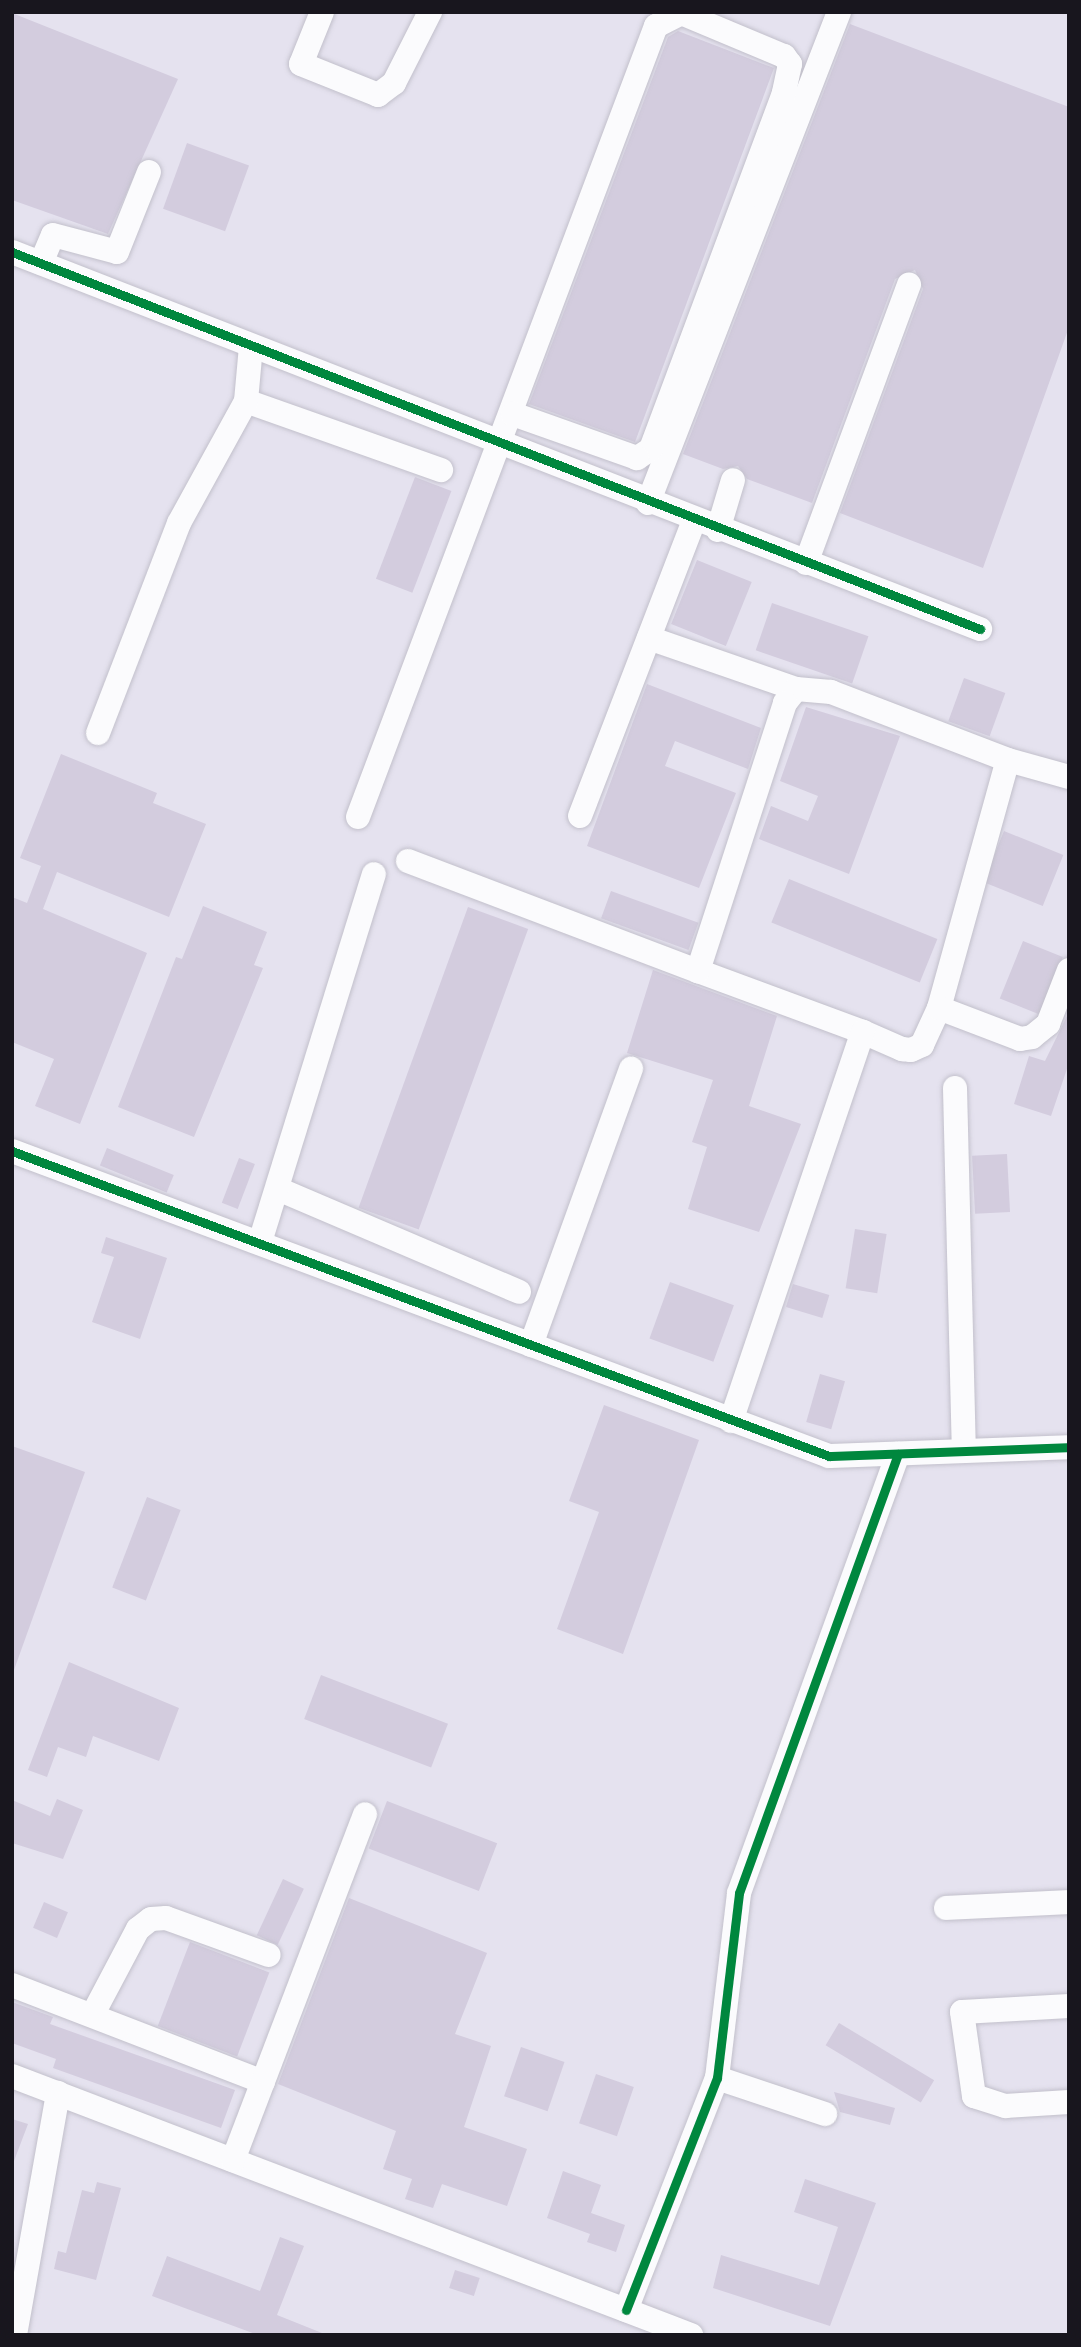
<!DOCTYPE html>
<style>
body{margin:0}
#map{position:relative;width:1081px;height:2347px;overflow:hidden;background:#e5e2ef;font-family:Jost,sans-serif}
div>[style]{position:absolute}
.building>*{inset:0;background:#d3ccde;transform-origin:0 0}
.roads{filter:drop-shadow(0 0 2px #c2c0cb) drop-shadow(0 0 2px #c2c0cb)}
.minor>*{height:24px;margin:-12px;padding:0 12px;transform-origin:12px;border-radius:12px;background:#fbfbfd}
.cycleway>*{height:9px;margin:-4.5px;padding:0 4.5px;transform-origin:4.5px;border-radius:4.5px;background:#00873e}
span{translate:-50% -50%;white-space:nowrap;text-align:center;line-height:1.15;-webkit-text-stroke:5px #e2dcf5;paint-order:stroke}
.frame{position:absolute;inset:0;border:14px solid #18161e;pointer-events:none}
</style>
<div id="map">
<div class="building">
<i style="clip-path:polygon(12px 13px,178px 79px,108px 234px,12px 200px)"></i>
<i style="clip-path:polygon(850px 24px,1069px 107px,1069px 327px,983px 568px,840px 513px,923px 289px,915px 270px,895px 279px,812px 503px,747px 479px,738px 466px,723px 469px,683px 454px)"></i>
<i style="clip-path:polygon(678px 31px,774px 68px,635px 442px,529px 404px,668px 37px)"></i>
<i style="left:187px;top:143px;width:66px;height:70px;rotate:20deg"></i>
<i style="left:415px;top:477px;width:39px;height:109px;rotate:21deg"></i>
<i style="left:697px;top:560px;width:59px;height:69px;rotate:22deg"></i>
<i style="left:772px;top:603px;width:102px;height:50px;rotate:19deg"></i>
<i style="left:964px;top:678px;width:44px;height:46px;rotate:20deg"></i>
<i style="clip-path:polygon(647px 684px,761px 728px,748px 769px,675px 741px,665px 766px,736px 793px,699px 888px,587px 846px)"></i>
<i style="clip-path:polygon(806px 707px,900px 736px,849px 874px,759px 839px,771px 806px,808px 821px,818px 796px,780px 781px)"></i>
<i style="clip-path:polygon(61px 754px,157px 793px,153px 803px,206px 824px,169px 917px,57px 872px,43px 909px,147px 953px,80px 1124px,35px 1106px,54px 1059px,12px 1042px,12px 897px,27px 903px,41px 866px,20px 858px)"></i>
<i style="left:1004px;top:831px;width:64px;height:55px;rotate:22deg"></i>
<i style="left:789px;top:879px;width:160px;height:47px;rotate:22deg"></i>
<i style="left:611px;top:891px;width:93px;height:29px;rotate:20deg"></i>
<i style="clip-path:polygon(203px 906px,267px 932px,254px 965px,263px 968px,194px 1137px,118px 1107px,176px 957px,182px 959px)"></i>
<i style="left:468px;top:907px;width:64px;height:320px;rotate:20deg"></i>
<i style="left:1023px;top:941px;width:43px;height:62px;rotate:22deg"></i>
<i style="clip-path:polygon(653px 970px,777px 1016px,749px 1106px,801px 1124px,759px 1232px,688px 1209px,707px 1147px,692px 1142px,713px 1080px,627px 1053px)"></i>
<i style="clip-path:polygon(1069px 1012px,1069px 1063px,1051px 1116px,1014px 1104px,1029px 1056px,1045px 1061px)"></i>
<i style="left:107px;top:1148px;width:72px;height:19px;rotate:22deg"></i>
<i style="left:1007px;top:1154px;width:58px;height:35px;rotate:87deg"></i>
<i style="left:239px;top:1158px;width:17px;height:48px;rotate:21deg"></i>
<i style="left:855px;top:1229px;width:32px;height:60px;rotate:9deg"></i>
<i style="clip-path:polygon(106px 1237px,167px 1258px,140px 1339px,92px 1322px,114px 1257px,101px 1253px)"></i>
<i style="left:670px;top:1282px;width:68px;height:60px;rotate:20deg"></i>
<i style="left:793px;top:1284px;width:38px;height:24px;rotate:17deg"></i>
<i style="left:820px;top:1374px;width:26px;height:50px;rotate:16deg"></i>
<i style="clip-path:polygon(604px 1405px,699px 1440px,623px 1654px,557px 1629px,599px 1512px,569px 1501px)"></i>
<i style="clip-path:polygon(12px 1446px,85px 1472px,14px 1670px,12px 1669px)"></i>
<i style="left:147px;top:1497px;width:36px;height:97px;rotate:21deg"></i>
<i style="clip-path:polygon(69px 1662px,179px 1708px,159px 1761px,93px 1736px,86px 1757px,58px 1747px,47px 1777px,28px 1770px)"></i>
<i style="left:321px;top:1675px;width:136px;height:47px;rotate:21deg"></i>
<i style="clip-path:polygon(57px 1799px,83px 1810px,63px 1859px,12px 1843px,12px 1800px,50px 1816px)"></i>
<i style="left:387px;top:1801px;width:118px;height:51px;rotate:21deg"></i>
<i style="left:283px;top:1879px;width:23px;height:62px;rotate:25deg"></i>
<i style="clip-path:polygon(349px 1898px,487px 1953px,455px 2034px,491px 2046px,464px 2127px,527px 2149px,507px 2206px,442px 2184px,433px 2208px,405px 2199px,412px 2179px,383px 2169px,396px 2131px,278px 2084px)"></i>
<i style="left:44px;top:1902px;width:26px;height:28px;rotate:23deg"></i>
<i style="left:190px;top:1942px;width:85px;height:90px;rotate:21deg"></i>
<i style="clip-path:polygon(12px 2002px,53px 2017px,50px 2024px,235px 2090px,221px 2128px,53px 2068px,56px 2059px,12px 2043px)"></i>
<i style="left:839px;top:2023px;width:111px;height:26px;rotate:31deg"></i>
<i style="left:521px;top:2047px;width:46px;height:52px;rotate:19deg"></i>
<i style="left:596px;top:2074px;width:40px;height:52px;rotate:19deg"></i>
<i style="clip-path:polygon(834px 2092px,895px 2108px,890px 2125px,840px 2112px)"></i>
<i style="clip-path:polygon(12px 2119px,28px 2124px,14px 2161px,12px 2161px)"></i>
<i style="clip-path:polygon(563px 2171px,601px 2185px,591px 2213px,625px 2225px,616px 2252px,587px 2242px,590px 2234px,547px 2218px)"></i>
<i style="clip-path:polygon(805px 2179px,876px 2203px,830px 2326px,713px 2288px,721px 2255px,819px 2285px,838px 2227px,794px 2212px)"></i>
<i style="clip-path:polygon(97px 2182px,121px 2188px,96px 2280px,54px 2269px,58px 2251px,66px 2253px,82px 2190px,94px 2193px)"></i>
<i style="clip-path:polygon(280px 2237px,304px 2246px,277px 2315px,327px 2335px,258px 2335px,152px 2296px,167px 2256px,260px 2291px)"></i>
<i style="left:455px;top:2270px;width:26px;height:19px;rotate:18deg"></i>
</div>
<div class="roads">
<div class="minor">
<i style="left:322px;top:12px;width:56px;rotate:112deg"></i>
<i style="left:301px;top:64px;width:83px;rotate:21.9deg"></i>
<i style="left:378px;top:95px;width:20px;rotate:-37deg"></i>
<i style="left:394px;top:83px;width:80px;rotate:-63.1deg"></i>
<i style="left:12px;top:252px;width:1039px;rotate:21.28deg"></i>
<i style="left:41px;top:263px;width:30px;rotate:-67deg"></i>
<i style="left:53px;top:235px;width:66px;rotate:14.9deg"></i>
<i style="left:117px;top:252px;width:86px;rotate:-68.2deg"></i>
<i style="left:246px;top:401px;width:207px;rotate:19.5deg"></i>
<i style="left:648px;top:503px;width:527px;rotate:-68.74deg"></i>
<i style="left:718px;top:530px;width:52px;rotate:-73.3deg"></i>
<i style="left:806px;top:563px;width:297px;rotate:-69.7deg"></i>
<i style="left:649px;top:638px;width:156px;rotate:19.1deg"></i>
<i style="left:98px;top:733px;width:225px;rotate:-68.9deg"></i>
<i style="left:179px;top:523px;width:139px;rotate:-61.2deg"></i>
<i style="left:246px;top:401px;width:55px;rotate:-84.8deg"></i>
<i style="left:1008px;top:760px;width:63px;rotate:15.6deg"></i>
<i style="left:580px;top:816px;width:316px;rotate:-68.9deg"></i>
<i style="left:358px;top:817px;width:845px;rotate:-69.36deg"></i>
<i style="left:656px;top:26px;width:28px;rotate:-27deg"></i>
<i style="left:681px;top:13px;width:112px;rotate:22.7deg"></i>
<i style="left:784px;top:56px;width:10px;rotate:53deg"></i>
<i style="left:790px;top:64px;width:30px;rotate:102deg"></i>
<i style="left:784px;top:93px;width:380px;rotate:110.5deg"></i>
<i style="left:651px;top:449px;width:17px;rotate:147deg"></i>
<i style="left:637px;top:458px;width:132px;rotate:-160.5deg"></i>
<i style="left:408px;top:861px;width:310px;rotate:20.8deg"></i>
<i style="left:698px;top:971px;width:176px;rotate:20.3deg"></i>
<i style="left:863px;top:1032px;width:43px;rotate:23.6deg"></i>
<i style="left:902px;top:1049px;width:9px;rotate:6deg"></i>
<i style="left:911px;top:1050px;width:12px;rotate:-24deg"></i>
<i style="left:922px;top:1045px;width:41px;rotate:-65.3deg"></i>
<i style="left:939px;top:1008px;width:257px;rotate:-74.5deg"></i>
<i style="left:1008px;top:760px;width:190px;rotate:-159deg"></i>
<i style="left:831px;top:692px;width:35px;rotate:-175deg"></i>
<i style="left:796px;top:689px;width:18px;rotate:128deg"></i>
<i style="left:785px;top:703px;width:282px;rotate:108deg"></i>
<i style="left:939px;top:1008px;width:87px;rotate:20.9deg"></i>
<i style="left:1020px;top:1039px;width:12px;rotate:-9deg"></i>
<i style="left:1032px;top:1037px;width:21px;rotate:-39deg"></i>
<i style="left:1048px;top:1024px;width:58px;rotate:-68.7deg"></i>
<i style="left:955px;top:1088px;width:362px;rotate:88.6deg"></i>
<i style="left:12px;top:1151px;width:872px;rotate:20.47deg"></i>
<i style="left:829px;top:1456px;width:240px;rotate:-2.1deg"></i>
<i style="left:278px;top:1189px;width:262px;rotate:23.1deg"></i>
<i style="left:260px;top:1242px;width:385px;rotate:-72.8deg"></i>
<i style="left:531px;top:1345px;width:294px;rotate:-70.1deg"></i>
<i style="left:731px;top:1421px;width:411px;rotate:-71.3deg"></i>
<i style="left:946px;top:1908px;width:123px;rotate:-2.8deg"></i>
<i style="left:12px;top:1985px;width:269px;rotate:21.1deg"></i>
<i style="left:1069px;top:2006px;width:107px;rotate:176.8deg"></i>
<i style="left:962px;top:2012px;width:85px;rotate:81.9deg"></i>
<i style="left:974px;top:2096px;width:33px;rotate:18deg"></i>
<i style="left:1005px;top:2106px;width:64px;rotate:-3.6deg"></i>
<i style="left:94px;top:2012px;width:94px;rotate:-62.1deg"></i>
<i style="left:138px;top:1929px;width:16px;rotate:-38deg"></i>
<i style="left:151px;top:1919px;width:15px;rotate:-4deg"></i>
<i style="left:166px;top:1918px;width:109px;rotate:19.8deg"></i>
<i style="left:12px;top:2076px;width:727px;rotate:20.88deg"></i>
<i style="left:717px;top:2078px;width:114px;rotate:18.4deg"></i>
<i style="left:233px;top:2160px;width:370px;rotate:-69.1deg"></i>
<i style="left:626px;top:2310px;width:249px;rotate:-68.6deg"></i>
<i style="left:717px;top:2078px;width:186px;rotate:-83.2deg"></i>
<i style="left:739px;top:1893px;width:467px;rotate:-70.1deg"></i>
<i style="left:15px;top:2335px;width:246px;rotate:-79.9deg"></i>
</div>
</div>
<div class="cycleway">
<i style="left:12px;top:252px;width:1039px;rotate:21.28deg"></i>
<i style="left:12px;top:1151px;width:872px;rotate:20.47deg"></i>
<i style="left:829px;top:1456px;width:240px;rotate:-2.1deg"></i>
<i style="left:626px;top:2310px;width:249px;rotate:-68.6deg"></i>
<i style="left:717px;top:2078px;width:186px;rotate:-83.2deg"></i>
<i style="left:739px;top:1893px;width:467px;rotate:-70.1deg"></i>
</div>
<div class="frame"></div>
</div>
